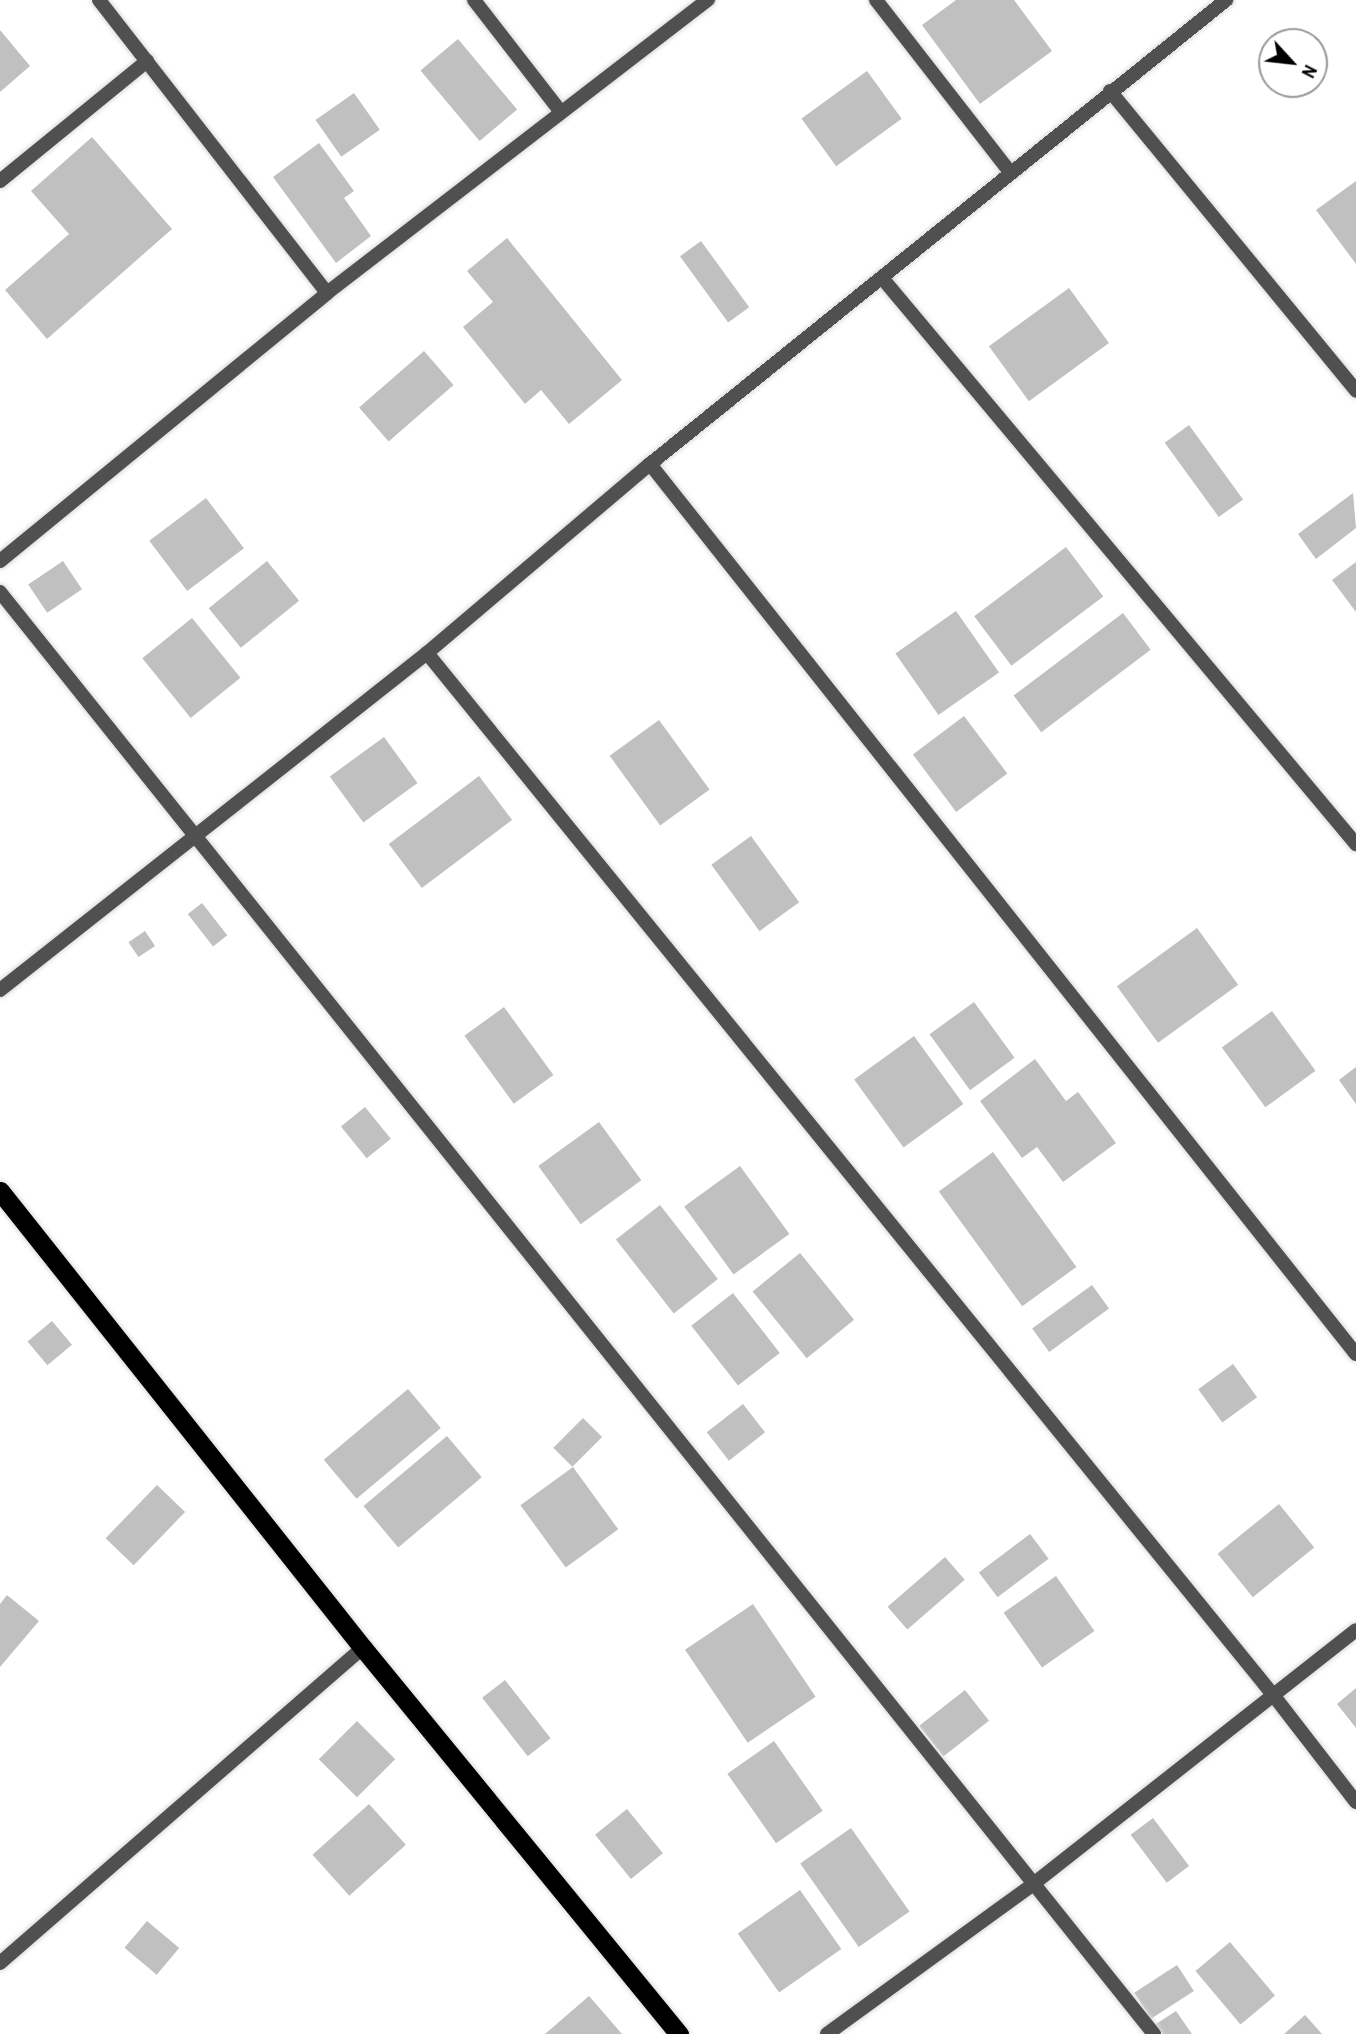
<!DOCTYPE html>
<style>
body{margin:0}
#map{position:relative;width:1356px;height:2034px;overflow:hidden;background:#fff;font-family:"Archivo Narrow",sans-serif}
div>[style]{position:absolute}
.building>*{inset:0;background:#c0c0c0;transform-origin:0 0}
.roads{filter:drop-shadow(0 0 2px #dbdbdb) drop-shadow(0 0 2px #dbdbdb)}
.minor>*{height:14px;margin:-7px;padding:0 7px;transform-origin:7px;border-radius:7px;background:#505050}
.trunk>*{height:19px;margin:-9.5px;padding:0 9.5px;transform-origin:9.5px;border-radius:9.5px;background:#000}
span{translate:-50% -50%;white-space:nowrap;text-align:center;line-height:1.15;-webkit-text-stroke:7px #fff;paint-order:stroke}
.north{position:absolute;left:1258px;top:28px;width:70px;height:70px;box-sizing:border-box;background:#fff;border:2px solid #999;border-radius:50%;rotate:117deg;font-size:19px;font-weight:700;line-height:28px;text-align:center;color:#000}
.north::after{content:'';display:block;margin:auto;width:24px;height:32px;background:#000;clip-path:polygon(50% 0,100% 100%,50% 72%,0 100%)}
</style>
<div id="map">
<div class="building">
<i style="clip-path:polygon(956px 0,1014px 0,1052px 51px,980px 104px,922px 25px)"></i>
<i style="clip-path:polygon(0 30px,30px 66px,0 92px)"></i>
<i style="left:458px;top:39px;width:92px;height:49px;rotate:50deg"></i>
<i style="left:867px;top:71px;width:59px;height:81px;rotate:54deg"></i>
<i style="left:354px;top:93px;width:45px;height:47px;rotate:55deg"></i>
<i style="clip-path:polygon(92px 137px,172px 229px,47px 339px,5px 290px,69px 234px,31px 191px)"></i>
<i style="clip-path:polygon(319px 143px,354px 191px,344px 198px,371px 236px,336px 263px,273px 177px)"></i>
<i style="clip-path:polygon(1356px 181px,1356px 264px,1316px 210px)"></i>
<i style="clip-path:polygon(507px 238px,622px 380px,569px 424px,541px 390px,525px 404px,463px 327px,493px 302px,467px 271px)"></i>
<i style="left:701px;top:241px;width:82px;height:26px;rotate:54deg"></i>
<i style="left:1069px;top:288px;width:68px;height:99px;rotate:54deg"></i>
<i style="left:424px;top:351px;width:45px;height:86px;rotate:49deg"></i>
<i style="left:1189px;top:425px;width:92px;height:30px;rotate:54deg"></i>
<i style="clip-path:polygon(1353px 493px,1356px 528px,1316px 559px,1298px 534px)"></i>
<i style="left:206px;top:498px;width:63px;height:71px;rotate:53deg"></i>
<i style="left:1066px;top:547px;width:62px;height:115px;rotate:53deg"></i>
<i style="left:63px;top:561px;width:34px;height:42px;rotate:56deg"></i>
<i style="left:267px;top:561px;width:51px;height:75px;rotate:51deg"></i>
<i style="clip-path:polygon(1356px 562px,1356px 612px,1332px 580px)"></i>
<i style="left:956px;top:611px;width:75px;height:74px;rotate:55deg"></i>
<i style="left:1123px;top:613px;width:46px;height:137px;rotate:53deg"></i>
<i style="left:192px;top:618px;width:77px;height:64px;rotate:51deg"></i>
<i style="left:964px;top:716px;width:72px;height:64px;rotate:53deg"></i>
<i style="left:659px;top:720px;width:86px;height:61px;rotate:54deg"></i>
<i style="left:384px;top:737px;width:57px;height:67px;rotate:54deg"></i>
<i style="left:479px;top:776px;width:55px;height:113px;rotate:53deg"></i>
<i style="left:751px;top:836px;width:82px;height:49px;rotate:54deg"></i>
<i style="left:202px;top:903px;width:41px;height:18px;rotate:52deg"></i>
<i style="left:1197px;top:928px;width:70px;height:99px;rotate:54deg"></i>
<i style="left:145px;top:931px;width:18px;height:20px;rotate:56deg"></i>
<i style="left:974px;top:1002px;width:69px;height:55px;rotate:54deg"></i>
<i style="left:504px;top:1007px;width:84px;height:49px;rotate:54deg"></i>
<i style="left:1272px;top:1011px;width:74px;height:62px;rotate:54deg"></i>
<i style="left:914px;top:1036px;width:84px;height:74px;rotate:54deg"></i>
<i style="clip-path:polygon(1035px 1059px,1066px 1101px,1078px 1092px,1116px 1143px,1063px 1182px,1037px 1147px,1022px 1158px,980px 1101px)"></i>
<i style="clip-path:polygon(1356px 1067px,1356px 1104px,1339px 1080px)"></i>
<i style="left:365px;top:1107px;width:41px;height:31px;rotate:51deg"></i>
<i style="left:599px;top:1122px;width:72px;height:75px;rotate:54deg"></i>
<i style="left:993px;top:1152px;width:142px;height:67px;rotate:54deg"></i>
<i style="left:740px;top:1166px;width:84px;height:69px;rotate:54deg"></i>
<i style="left:660px;top:1205px;width:94px;height:56px;rotate:52deg"></i>
<i style="left:800px;top:1253px;width:86px;height:61px;rotate:51deg"></i>
<i style="left:1092px;top:1285px;width:29px;height:74px;rotate:54deg"></i>
<i style="left:733px;top:1293px;width:76px;height:53px;rotate:52deg"></i>
<i style="left:52px;top:1321px;width:31px;height:32px;rotate:50deg"></i>
<i style="left:1233px;top:1364px;width:41px;height:43px;rotate:54deg"></i>
<i style="left:408px;top:1389px;width:51px;height:110px;rotate:50deg"></i>
<i style="left:743px;top:1404px;width:36px;height:46px;rotate:52deg"></i>
<i style="left:583px;top:1418px;width:27px;height:42px;rotate:45deg"></i>
<i style="left:447px;top:1436px;width:54px;height:109px;rotate:50deg"></i>
<i style="left:573px;top:1467px;width:77px;height:65px;rotate:54deg"></i>
<i style="left:157px;top:1485px;width:39px;height:74px;rotate:44deg"></i>
<i style="left:1279px;top:1504px;width:56px;height:79px;rotate:51deg"></i>
<i style="left:1030px;top:1534px;width:31px;height:64px;rotate:53deg"></i>
<i style="left:945px;top:1557px;width:30px;height:76px;rotate:49deg"></i>
<i style="left:1056px;top:1576px;width:67px;height:64px;rotate:55deg"></i>
<i style="clip-path:polygon(7px 1595px,39px 1621px,0 1667px,0 1604px)"></i>
<i style="left:753px;top:1604px;width:112px;height:82px;rotate:56deg"></i>
<i style="left:505px;top:1680px;width:74px;height:29px;rotate:52deg"></i>
<i style="clip-path:polygon(1356px 1688px,1356px 1728px,1337px 1704px)"></i>
<i style="left:965px;top:1690px;width:39px;height:58px;rotate:52deg"></i>
<i style="left:357px;top:1721px;width:54px;height:54px;rotate:45deg"></i>
<i style="left:774px;top:1741px;width:85px;height:57px;rotate:55deg"></i>
<i style="left:369px;top:1804px;width:55px;height:76px;rotate:48deg"></i>
<i style="left:627px;top:1809px;width:57px;height:41px;rotate:51deg"></i>
<i style="left:1153px;top:1818px;width:60px;height:28px;rotate:53deg"></i>
<i style="left:851px;top:1828px;width:102px;height:62px;rotate:55deg"></i>
<i style="left:800px;top:1890px;width:72px;height:76px;rotate:55deg"></i>
<i style="left:147px;top:1921px;width:42px;height:35px;rotate:40deg"></i>
<i style="left:1230px;top:1942px;width:70px;height:45px;rotate:50deg"></i>
<i style="left:1177px;top:1965px;width:31px;height:51px;rotate:57deg"></i>
<i style="clip-path:polygon(589px 1996px,622px 2034px,545px 2034px)"></i>
<i style="clip-path:polygon(1176px 2011px,1192px 2034px,1163px 2034px,1156px 2024px)"></i>
<i style="clip-path:polygon(1305px 2015px,1322px 2034px,1284px 2034px)"></i>
</div>
<div class="roads">
<div class="minor">
<i style="left:99px;top:0;width:371px;rotate:52.1deg"></i>
<i style="left:474px;top:0;width:142px;rotate:52.2deg"></i>
<i style="left:876px;top:0;width:218px;rotate:52.1deg"></i>
<i style="left:1110px;top:91px;width:388px;rotate:50.6deg"></i>
<i style="left:0;top:181px;width:190px;rotate:-39.2deg"></i>
<i style="left:883px;top:279px;width:737px;rotate:50.07deg"></i>
<i style="left:650px;top:464px;width:1136px;rotate:51.58deg"></i>
<i style="left:0;top:561px;width:423px;rotate:-39.3deg"></i>
<i style="left:327px;top:293px;width:481px;rotate:-37.6deg"></i>
<i style="left:0;top:592px;width:1847px;rotate:51.33deg"></i>
<i style="left:427px;top:653px;width:1344px;rotate:50.92deg"></i>
<i style="left:1274px;top:1696px;width:134px;rotate:52.3deg"></i>
<i style="left:0;top:990px;width:544px;rotate:-38.28deg"></i>
<i style="left:427px;top:653px;width:292px;rotate:-40.3deg"></i>
<i style="left:650px;top:464px;width:740px;rotate:-38.85deg"></i>
<i style="left:0;top:1963px;width:481px;rotate:-41deg"></i>
<i style="left:827px;top:2034px;width:253px;rotate:-36deg"></i>
<i style="left:1032px;top:1885px;width:412px;rotate:-38.2deg"></i>
</div>
<div class="trunk">
<i style="left:0;top:1191px;width:584px;rotate:51.54deg"></i>
<i style="left:363px;top:1648px;width:499px;rotate:50.7deg"></i>
</div>
</div>
<div class="north">N</div>
</div>
